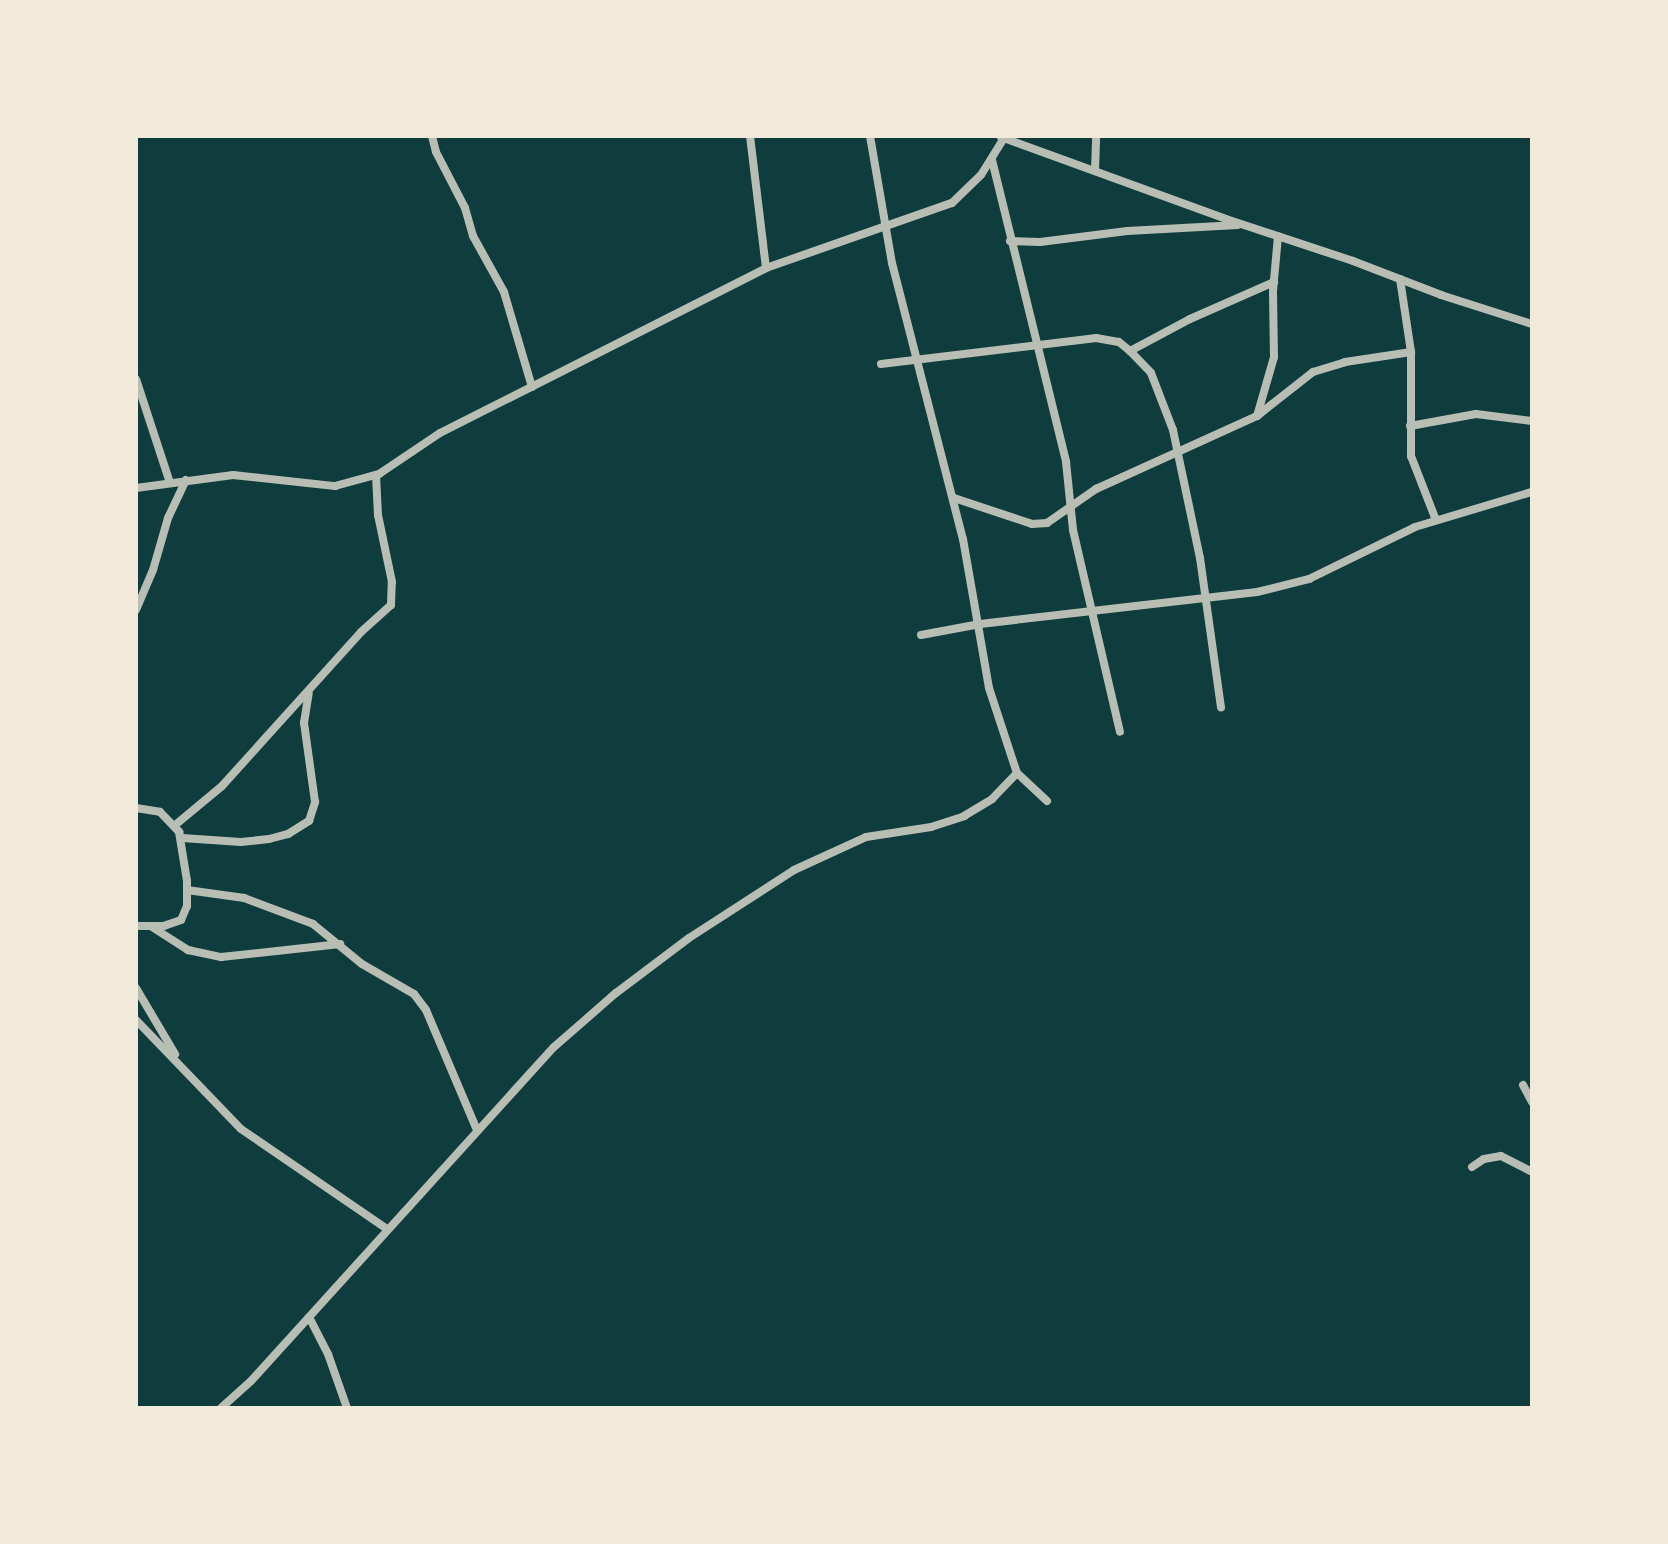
<!DOCTYPE html>
<style>
body{margin:0}
#map{position:relative;width:1668px;height:1544px;overflow:hidden;background:#0f3d3e;font-family:"Fira Sans",sans-serif}
div>[style]{position:absolute}
.minor>*{height:8px;margin:-4px;padding:0 4px;transform-origin:4px;border-radius:4px;background:#b8beb3}
span{translate:-50% -50%;white-space:nowrap;text-align:center;line-height:1.15;-webkit-text-stroke:7px #f1e9da;paint-order:stroke}
.frame{position:absolute;inset:0;border:138px solid #f1e9da;pointer-events:none}
</style>
<div id="map">
<div class="minor">
<i style="left:432px;top:136px;width:16px;rotate:76deg"></i>
<i style="left:436px;top:152px;width:63px;rotate:62.6deg"></i>
<i style="left:465px;top:208px;width:29px;rotate:74deg"></i>
<i style="left:473px;top:236px;width:64px;rotate:61deg"></i>
<i style="left:504px;top:292px;width:99px;rotate:73.6deg"></i>
<i style="left:750px;top:136px;width:133px;rotate:83.1deg"></i>
<i style="left:870px;top:136px;width:129px;rotate:80.2deg"></i>
<i style="left:892px;top:263px;width:285px;rotate:75.6deg"></i>
<i style="left:963px;top:539px;width:151px;rotate:80.1deg"></i>
<i style="left:989px;top:688px;width:89px;rotate:71.8deg"></i>
<i style="left:1017px;top:773px;width:41px;rotate:43deg"></i>
<i style="left:1001px;top:137px;width:239px;rotate:20deg"></i>
<i style="left:1226px;top:219px;width:134px;rotate:18.3deg"></i>
<i style="left:1353px;top:261px;width:94px;rotate:21.1deg"></i>
<i style="left:1441px;top:295px;width:96px;rotate:17.7deg"></i>
<i style="left:992px;top:160px;width:311px;rotate:76.2deg"></i>
<i style="left:1066px;top:462px;width:68px;rotate:84.1deg"></i>
<i style="left:1073px;top:530px;width:207px;rotate:76.9deg"></i>
<i style="left:1095px;top:170px;width:34px;rotate:-88deg"></i>
<i style="left:1010px;top:241px;width:30px;rotate:2deg"></i>
<i style="left:1040px;top:242px;width:88px;rotate:-7.2deg"></i>
<i style="left:1127px;top:231px;width:111px;rotate:-3.1deg"></i>
<i style="left:1400px;top:279px;width:74px;rotate:81.4deg"></i>
<i style="left:1411px;top:352px;width:104px;rotate:90deg"></i>
<i style="left:1411px;top:456px;width:69px;rotate:68.7deg"></i>
<i style="left:1130px;top:351px;width:68px;rotate:-28.1deg"></i>
<i style="left:1190px;top:319px;width:92px;rotate:-23.8deg"></i>
<i style="left:881px;top:364px;width:217px;rotate:-6.9deg"></i>
<i style="left:1096px;top:338px;width:23px;rotate:10deg"></i>
<i style="left:1119px;top:342px;width:14px;rotate:39deg"></i>
<i style="left:1130px;top:351px;width:30px;rotate:46deg"></i>
<i style="left:1151px;top:373px;width:61px;rotate:68.9deg"></i>
<i style="left:1173px;top:430px;width:131px;rotate:78.1deg"></i>
<i style="left:1200px;top:558px;width:151px;rotate:82deg"></i>
<i style="left:136px;top:379px;width:109px;rotate:71.9deg"></i>
<i style="left:1257px;top:416px;width:61px;rotate:-73.9deg"></i>
<i style="left:1274px;top:357px;width:66px;rotate:-90.9deg"></i>
<i style="left:1273px;top:291px;width:55px;rotate:-84.8deg"></i>
<i style="left:1410px;top:426px;width:67px;rotate:-10.3deg"></i>
<i style="left:1476px;top:414px;width:56px;rotate:7.1deg"></i>
<i style="left:136px;top:488px;width:98px;rotate:-7.6deg"></i>
<i style="left:233px;top:475px;width:103px;rotate:6.2deg"></i>
<i style="left:335px;top:486px;width:46px;rotate:-15.3deg"></i>
<i style="left:379px;top:474px;width:73px;rotate:-33.9deg"></i>
<i style="left:440px;top:433px;width:365px;rotate:-26.8deg"></i>
<i style="left:766px;top:268px;width:197px;rotate:-19.3deg"></i>
<i style="left:952px;top:203px;width:40px;rotate:-44deg"></i>
<i style="left:981px;top:175px;width:44px;rotate:-58.1deg"></i>
<i style="left:954px;top:498px;width:82px;rotate:18.4deg"></i>
<i style="left:1032px;top:524px;width:15px;rotate:-4deg"></i>
<i style="left:1047px;top:523px;width:60px;rotate:-34.8deg"></i>
<i style="left:1096px;top:489px;width:177px;rotate:-24.4deg"></i>
<i style="left:1257px;top:416px;width:71px;rotate:-38.2deg"></i>
<i style="left:1313px;top:372px;width:34px;rotate:-17deg"></i>
<i style="left:1345px;top:362px;width:67px;rotate:-8.6deg"></i>
<i style="left:136px;top:610px;width:43px;rotate:-67deg"></i>
<i style="left:153px;top:570px;width:54px;rotate:-73.9deg"></i>
<i style="left:168px;top:518px;width:42px;rotate:-64.7deg"></i>
<i style="left:921px;top:635px;width:60px;rotate:-10.6deg"></i>
<i style="left:980px;top:624px;width:279px;rotate:-6.6deg"></i>
<i style="left:1257px;top:592px;width:54px;rotate:-14deg"></i>
<i style="left:1309px;top:579px;width:118px;rotate:-26.1deg"></i>
<i style="left:1415px;top:527px;width:122px;rotate:-16.7deg"></i>
<i style="left:136px;top:808px;width:24px;rotate:9deg"></i>
<i style="left:160px;top:812px;width:28px;rotate:46deg"></i>
<i style="left:179px;top:832px;width:50px;rotate:80.7deg"></i>
<i style="left:187px;top:881px;width:25px;rotate:90deg"></i>
<i style="left:187px;top:906px;width:15px;rotate:113deg"></i>
<i style="left:181px;top:920px;width:18px;rotate:161deg"></i>
<i style="left:164px;top:926px;width:28px;rotate:180deg"></i>
<i style="left:174px;top:826px;width:62px;rotate:-39.8deg"></i>
<i style="left:222px;top:786px;width:207px;rotate:-47.9deg"></i>
<i style="left:361px;top:632px;width:40px;rotate:-42deg"></i>
<i style="left:391px;top:605px;width:23px;rotate:-88deg"></i>
<i style="left:392px;top:582px;width:68px;rotate:-101.8deg"></i>
<i style="left:378px;top:515px;width:40px;rotate:-92.9deg"></i>
<i style="left:182px;top:838px;width:59px;rotate:3.9deg"></i>
<i style="left:241px;top:842px;width:28px;rotate:-6deg"></i>
<i style="left:269px;top:839px;width:20px;rotate:-15deg"></i>
<i style="left:288px;top:834px;width:25px;rotate:-32deg"></i>
<i style="left:309px;top:821px;width:20px;rotate:-72deg"></i>
<i style="left:315px;top:802px;width:80px;rotate:-97.9deg"></i>
<i style="left:304px;top:723px;width:30px;rotate:-81deg"></i>
<i style="left:187px;top:890px;width:58px;rotate:8deg"></i>
<i style="left:244px;top:898px;width:74px;rotate:20.6deg"></i>
<i style="left:313px;top:924px;width:63px;rotate:39.2deg"></i>
<i style="left:362px;top:964px;width:60px;rotate:30deg"></i>
<i style="left:414px;top:994px;width:20px;rotate:53deg"></i>
<i style="left:426px;top:1010px;width:130px;rotate:67deg"></i>
<i style="left:152px;top:927px;width:43px;rotate:32.6deg"></i>
<i style="left:188px;top:950px;width:34px;rotate:12deg"></i>
<i style="left:221px;top:957px;width:120px;rotate:-6.2deg"></i>
<i style="left:136px;top:988px;width:77px;rotate:59.4deg"></i>
<i style="left:136px;top:1020px;width:151px;rotate:46.1deg"></i>
<i style="left:241px;top:1129px;width:177px;rotate:34.4deg"></i>
<i style="left:1523px;top:1085px;width:19px;rotate:62deg"></i>
<i style="left:1472px;top:1167px;width:14px;rotate:-34deg"></i>
<i style="left:1484px;top:1159px;width:17px;rotate:-10deg"></i>
<i style="left:1501px;top:1156px;width:35px;rotate:27deg"></i>
<i style="left:309px;top:1317px;width:42px;rotate:62.8deg"></i>
<i style="left:328px;top:1354px;width:57px;rotate:70.6deg"></i>
<i style="left:221px;top:1408px;width:40px;rotate:-42deg"></i>
<i style="left:251px;top:1381px;width:451px;rotate:-47.8deg"></i>
<i style="left:554px;top:1047px;width:82px;rotate:-41.1deg"></i>
<i style="left:616px;top:993px;width:91px;rotate:-37deg"></i>
<i style="left:689px;top:938px;width:125px;rotate:-32.9deg"></i>
<i style="left:794px;top:870px;width:79px;rotate:-24.6deg"></i>
<i style="left:866px;top:837px;width:66px;rotate:-8.7deg"></i>
<i style="left:931px;top:827px;width:35px;rotate:-18deg"></i>
<i style="left:964px;top:816px;width:33px;rotate:-31deg"></i>
<i style="left:992px;top:799px;width:36px;rotate:-46deg"></i>
</div>
<div class="frame"></div>
</div>
